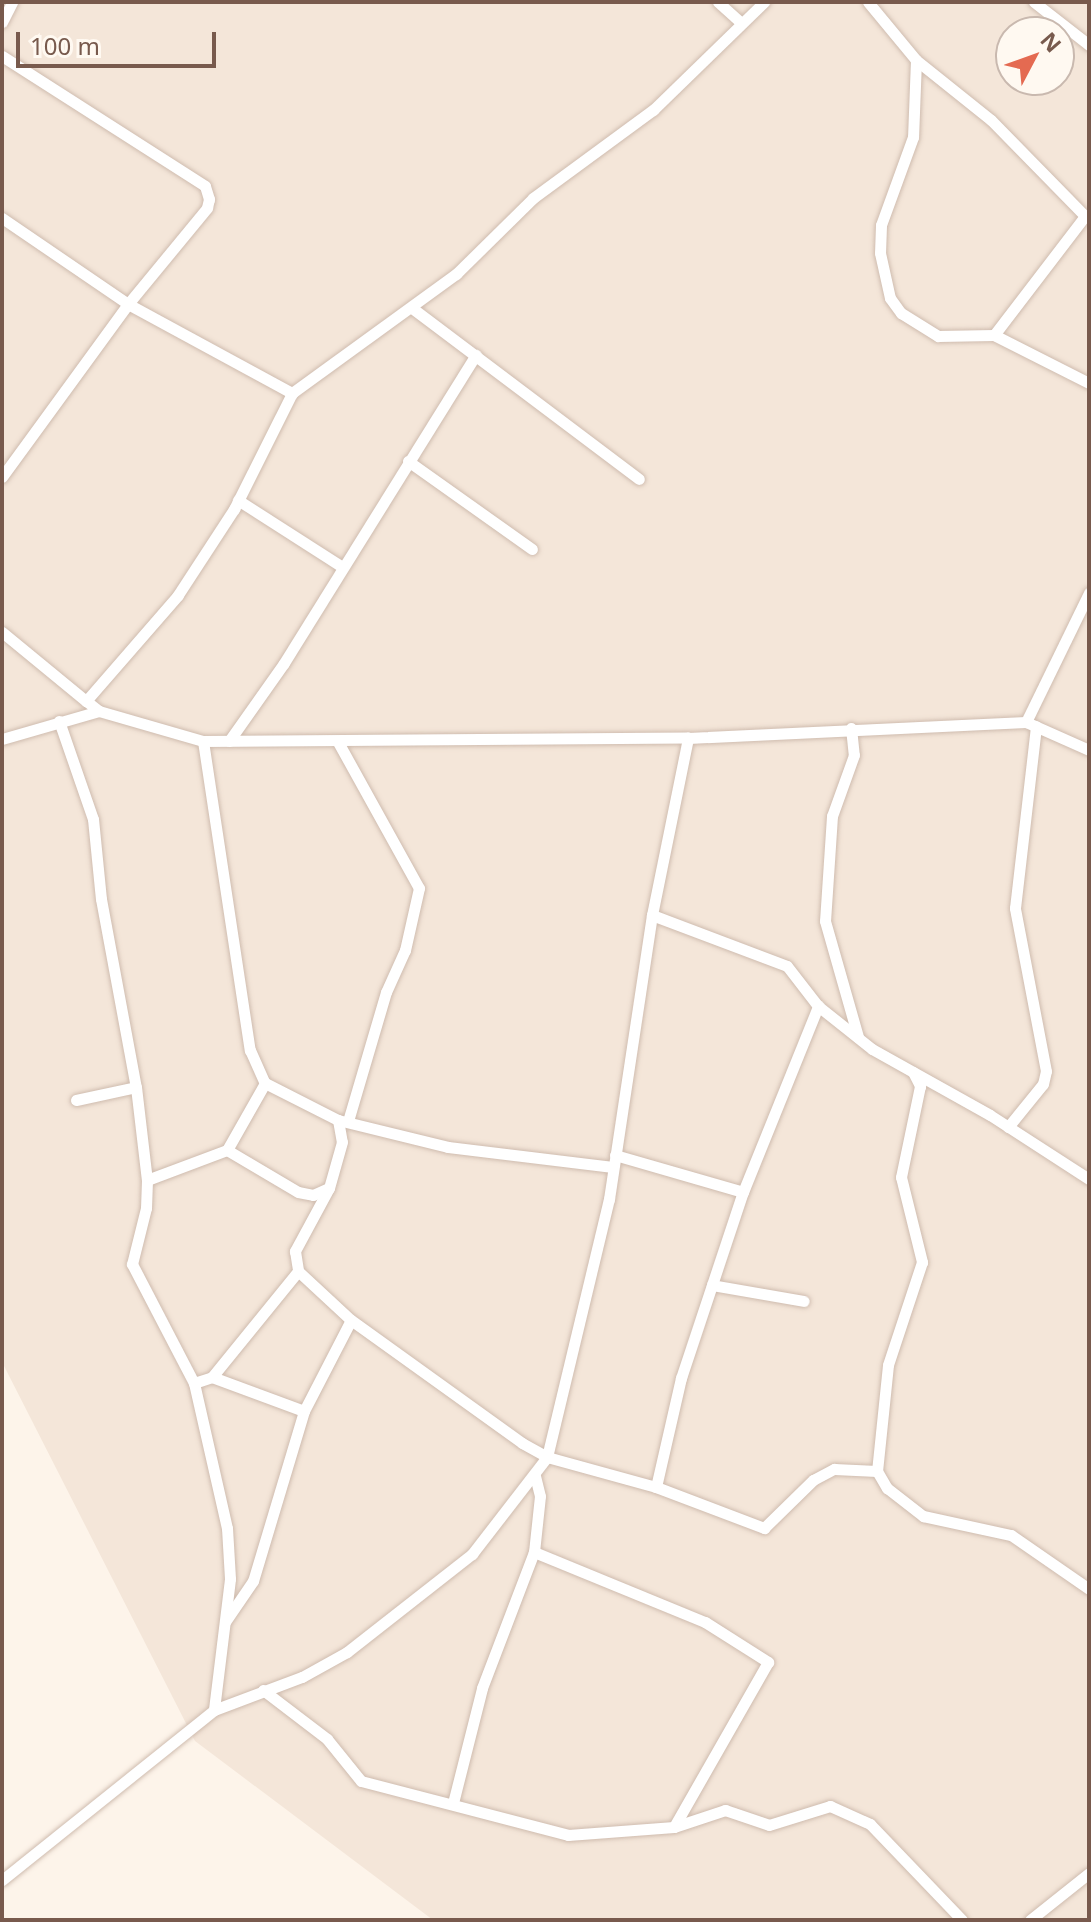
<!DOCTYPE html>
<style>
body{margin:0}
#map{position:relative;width:1091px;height:1922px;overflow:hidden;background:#fdf4ea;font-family:"Noto Sans",sans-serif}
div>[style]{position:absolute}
.residential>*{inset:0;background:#f4e6d9}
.roads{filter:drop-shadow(0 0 2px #cfbcaf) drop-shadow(0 0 2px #cfbcaf)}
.street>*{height:11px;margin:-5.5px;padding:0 5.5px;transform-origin:5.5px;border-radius:5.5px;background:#fff}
span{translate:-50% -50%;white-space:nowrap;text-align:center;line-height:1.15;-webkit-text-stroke:8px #fff9f1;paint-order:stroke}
.frame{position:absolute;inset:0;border:4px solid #785a4d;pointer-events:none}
.north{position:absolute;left:995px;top:16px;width:80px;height:80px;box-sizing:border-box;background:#fff9f1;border:2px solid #c9b9af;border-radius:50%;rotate:49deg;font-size:22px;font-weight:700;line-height:32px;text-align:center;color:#785a4d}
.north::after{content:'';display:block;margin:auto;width:28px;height:36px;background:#e46a51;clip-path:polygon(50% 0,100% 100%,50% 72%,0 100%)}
.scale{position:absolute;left:16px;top:32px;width:200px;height:36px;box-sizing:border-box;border:4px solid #785a4d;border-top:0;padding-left:10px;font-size:24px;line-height:28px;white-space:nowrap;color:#785a4d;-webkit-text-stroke:6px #fff9f1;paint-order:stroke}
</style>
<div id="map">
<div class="residential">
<i style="clip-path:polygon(evenodd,2px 2px,1089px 2px,1089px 1920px,433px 1920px,195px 1741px,2px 1362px,2px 2px,1011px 32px,1059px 32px,1059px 80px,1011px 80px,1011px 32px)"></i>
</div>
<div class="roads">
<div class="street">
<i style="left:718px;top:2px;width:31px;rotate:42deg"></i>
<i style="left:868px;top:2px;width:75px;rotate:50.4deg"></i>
<i style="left:916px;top:60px;width:96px;rotate:38.7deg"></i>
<i style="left:991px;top:120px;width:134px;rotate:45.6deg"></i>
<i style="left:1085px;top:216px;width:150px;rotate:127.4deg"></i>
<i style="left:1034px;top:2px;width:70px;rotate:38deg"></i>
<i style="left:2px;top:22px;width:22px;rotate:-63deg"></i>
<i style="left:2px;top:56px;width:241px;rotate:32.6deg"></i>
<i style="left:205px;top:186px;width:14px;rotate:73deg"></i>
<i style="left:209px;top:199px;width:9px;rotate:103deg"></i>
<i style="left:207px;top:208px;width:124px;rotate:129.5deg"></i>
<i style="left:128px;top:304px;width:214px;rotate:126.1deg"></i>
<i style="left:916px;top:60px;width:77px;rotate:92.2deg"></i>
<i style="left:913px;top:137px;width:94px;rotate:110deg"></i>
<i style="left:881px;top:225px;width:28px;rotate:92deg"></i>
<i style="left:880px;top:253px;width:46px;rotate:77.5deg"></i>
<i style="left:890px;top:298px;width:19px;rotate:54deg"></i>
<i style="left:901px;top:313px;width:44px;rotate:31.9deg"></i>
<i style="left:938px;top:336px;width:56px;rotate:-1deg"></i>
<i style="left:994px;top:335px;width:106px;rotate:26.8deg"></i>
<i style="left:2px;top:218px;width:153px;rotate:34.3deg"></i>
<i style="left:128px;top:304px;width:187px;rotate:28.5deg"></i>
<i style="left:412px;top:308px;width:284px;rotate:37deg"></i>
<i style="left:408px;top:461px;width:152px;rotate:35.4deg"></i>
<i style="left:238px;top:500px;width:122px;rotate:32.7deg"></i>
<i style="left:2px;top:632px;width:109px;rotate:39.4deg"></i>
<i style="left:99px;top:711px;width:16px;rotate:-142deg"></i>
<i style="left:86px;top:701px;width:140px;rotate:-49deg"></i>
<i style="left:178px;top:595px;width:103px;rotate:-56.9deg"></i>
<i style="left:234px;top:509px;width:130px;rotate:-63.4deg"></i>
<i style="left:292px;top:393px;width:203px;rotate:-36deg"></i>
<i style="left:456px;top:274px;width:108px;rotate:-44.6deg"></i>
<i style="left:533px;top:198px;width:149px;rotate:-36.3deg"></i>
<i style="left:653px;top:110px;width:155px;rotate:-44.2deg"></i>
<i style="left:59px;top:721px;width:104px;rotate:70.9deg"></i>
<i style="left:93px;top:819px;width:80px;rotate:84.3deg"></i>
<i style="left:101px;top:899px;width:191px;rotate:79.5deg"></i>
<i style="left:136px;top:1087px;width:94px;rotate:83.3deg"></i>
<i style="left:147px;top:1180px;width:28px;rotate:92deg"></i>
<i style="left:146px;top:1208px;width:58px;rotate:104deg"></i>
<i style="left:132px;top:1264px;width:134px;rotate:62.5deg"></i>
<i style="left:194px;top:1383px;width:149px;rotate:77.2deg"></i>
<i style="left:227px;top:1528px;width:51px;rotate:86.6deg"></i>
<i style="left:230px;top:1579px;width:132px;rotate:97deg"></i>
<i style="left:1026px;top:722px;width:144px;rotate:-64deg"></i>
<i style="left:851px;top:728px;width:27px;rotate:84deg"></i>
<i style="left:854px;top:755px;width:65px;rotate:109.8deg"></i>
<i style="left:832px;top:816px;width:105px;rotate:93.8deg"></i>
<i style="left:825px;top:921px;width:121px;rotate:74.1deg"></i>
<i style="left:2px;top:739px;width:101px;rotate:-16.1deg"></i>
<i style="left:99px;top:711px;width:108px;rotate:16.1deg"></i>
<i style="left:203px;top:741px;width:485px;rotate:-0.4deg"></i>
<i style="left:688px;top:738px;width:338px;rotate:-2.7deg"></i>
<i style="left:1026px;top:722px;width:69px;rotate:24deg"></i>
<i style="left:203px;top:741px;width:313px;rotate:81.4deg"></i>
<i style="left:250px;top:1050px;width:36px;rotate:66deg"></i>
<i style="left:265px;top:1083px;width:82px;rotate:26.9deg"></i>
<i style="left:338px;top:1120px;width:113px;rotate:13.8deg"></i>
<i style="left:448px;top:1147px;width:166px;rotate:6.9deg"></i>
<i style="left:229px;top:741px;width:95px;rotate:-54.8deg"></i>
<i style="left:284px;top:663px;width:363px;rotate:-58.1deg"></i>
<i style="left:338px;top:742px;width:167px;rotate:61deg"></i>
<i style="left:419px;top:888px;width:64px;rotate:102.7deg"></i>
<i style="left:405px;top:950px;width:46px;rotate:114.3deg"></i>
<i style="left:386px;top:992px;width:134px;rotate:106.4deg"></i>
<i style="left:652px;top:915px;width:144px;rotate:20.7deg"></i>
<i style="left:787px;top:966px;width:51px;rotate:52.2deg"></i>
<i style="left:818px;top:1006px;width:69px;rotate:38.5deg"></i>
<i style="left:872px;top:1049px;width:135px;rotate:29.2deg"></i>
<i style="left:990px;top:1115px;width:118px;rotate:32.9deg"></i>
<i style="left:913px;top:1072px;width:16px;rotate:63deg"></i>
<i style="left:920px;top:1086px;width:93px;rotate:101.8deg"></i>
<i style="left:901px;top:1177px;width:88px;rotate:76.1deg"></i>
<i style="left:922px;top:1262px;width:108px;rotate:108.3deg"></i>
<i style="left:888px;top:1365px;width:107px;rotate:95.9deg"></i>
<i style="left:877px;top:1471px;width:20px;rotate:60deg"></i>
<i style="left:887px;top:1488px;width:46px;rotate:37.9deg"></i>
<i style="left:923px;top:1516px;width:90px;rotate:12.2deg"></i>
<i style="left:1011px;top:1535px;width:95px;rotate:34.7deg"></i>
<i style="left:76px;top:1100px;width:61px;rotate:-12.2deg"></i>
<i style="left:338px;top:1120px;width:22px;rotate:80deg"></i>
<i style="left:342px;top:1142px;width:48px;rotate:105.8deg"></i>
<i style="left:329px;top:1188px;width:72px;rotate:118.4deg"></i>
<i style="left:295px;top:1251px;width:20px;rotate:81deg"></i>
<i style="left:298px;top:1271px;width:72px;rotate:42.8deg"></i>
<i style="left:351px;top:1320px;width:211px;rotate:35.7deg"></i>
<i style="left:522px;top:1443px;width:29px;rotate:29deg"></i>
<i style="left:547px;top:1457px;width:113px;rotate:15.4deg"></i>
<i style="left:656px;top:1487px;width:116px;rotate:20.8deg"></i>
<i style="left:764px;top:1528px;width:69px;rotate:-44.4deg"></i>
<i style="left:813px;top:1480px;width:24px;rotate:-28deg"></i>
<i style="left:834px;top:1469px;width:43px;rotate:2.7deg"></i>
<i style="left:1008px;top:1127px;width:55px;rotate:-50.9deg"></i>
<i style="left:1043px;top:1084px;width:13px;rotate:-77deg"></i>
<i style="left:1046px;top:1071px;width:166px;rotate:-100.8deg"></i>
<i style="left:1015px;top:908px;width:183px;rotate:-83.4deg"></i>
<i style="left:227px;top:1150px;width:82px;rotate:30.6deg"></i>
<i style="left:298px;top:1192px;width:15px;rotate:11deg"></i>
<i style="left:313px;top:1195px;width:17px;rotate:-24deg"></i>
<i style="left:615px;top:1155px;width:133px;rotate:16.1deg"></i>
<i style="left:147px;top:1180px;width:85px;rotate:-20.6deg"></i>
<i style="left:227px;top:1150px;width:77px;rotate:-60.4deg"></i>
<i style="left:712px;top:1285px;width:93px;rotate:9.9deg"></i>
<i style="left:212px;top:1377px;width:98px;rotate:20.3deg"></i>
<i style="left:194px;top:1383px;width:19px;rotate:-18deg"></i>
<i style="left:212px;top:1377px;width:136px;rotate:-50.9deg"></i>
<i style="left:656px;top:1487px;width:112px;rotate:-77.1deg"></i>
<i style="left:681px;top:1378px;width:196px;rotate:-71.6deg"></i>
<i style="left:743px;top:1192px;width:201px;rotate:-68deg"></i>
<i style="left:534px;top:1552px;width:185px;rotate:22.3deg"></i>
<i style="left:705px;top:1622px;width:75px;rotate:32.4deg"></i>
<i style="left:768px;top:1662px;width:190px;rotate:119.7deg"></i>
<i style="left:225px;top:1622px;width:50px;rotate:-55.7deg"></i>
<i style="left:253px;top:1581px;width:177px;rotate:-73.3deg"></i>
<i style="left:304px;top:1411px;width:102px;rotate:-62.7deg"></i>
<i style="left:263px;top:1690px;width:81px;rotate:37.4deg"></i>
<i style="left:327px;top:1739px;width:54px;rotate:51deg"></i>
<i style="left:361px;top:1781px;width:214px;rotate:14.6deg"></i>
<i style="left:568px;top:1835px;width:106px;rotate:-4.3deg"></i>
<i style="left:674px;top:1827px;width:54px;rotate:-18.4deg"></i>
<i style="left:725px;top:1810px;width:46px;rotate:18.8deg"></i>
<i style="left:769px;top:1825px;width:64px;rotate:-17.3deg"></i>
<i style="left:830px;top:1806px;width:44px;rotate:24.2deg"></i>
<i style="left:870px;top:1824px;width:133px;rotate:46.2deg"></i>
<i style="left:453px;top:1803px;width:119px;rotate:-75.8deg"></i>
<i style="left:482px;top:1688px;width:146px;rotate:-69.1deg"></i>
<i style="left:534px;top:1552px;width:56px;rotate:-83.9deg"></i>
<i style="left:540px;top:1496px;width:21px;rotate:-104deg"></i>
<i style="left:2px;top:1880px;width:272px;rotate:-38.7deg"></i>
<i style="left:214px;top:1710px;width:94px;rotate:-20.6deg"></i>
<i style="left:302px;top:1677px;width:51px;rotate:-29.1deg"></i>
<i style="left:347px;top:1652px;width:159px;rotate:-38.1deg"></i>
<i style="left:472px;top:1554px;width:123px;rotate:-52.3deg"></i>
<i style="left:547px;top:1457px;width:265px;rotate:-76.5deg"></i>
<i style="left:609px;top:1199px;width:287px;rotate:-81.4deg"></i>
<i style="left:652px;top:915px;width:181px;rotate:-78.5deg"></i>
<i style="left:1030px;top:1920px;width:75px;rotate:-38.5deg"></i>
</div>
</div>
<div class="frame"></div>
<div class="north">N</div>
<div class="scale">100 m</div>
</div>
